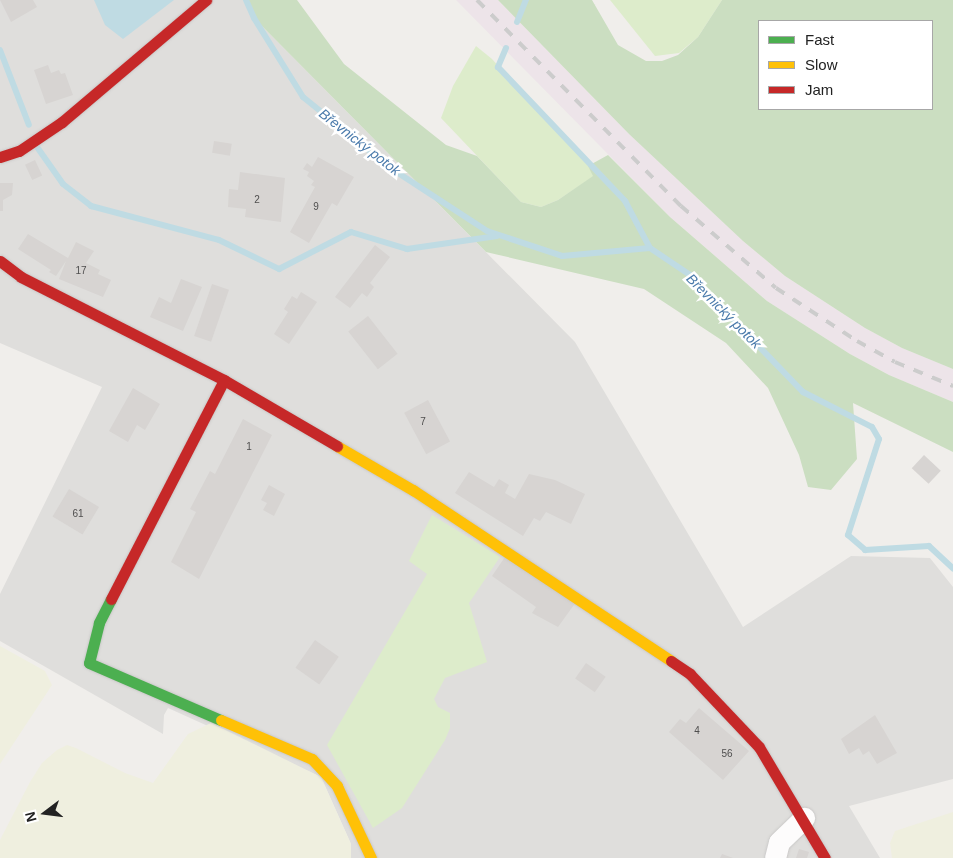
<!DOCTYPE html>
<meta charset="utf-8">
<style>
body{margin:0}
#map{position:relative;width:953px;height:858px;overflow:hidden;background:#f0eeeb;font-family:Helvetica,sans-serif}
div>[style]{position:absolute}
.residential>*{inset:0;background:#dfdedc}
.industrial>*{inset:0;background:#ede4e9}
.farmland>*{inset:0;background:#efefdf}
.grass>*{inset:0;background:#ddeccb}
.forest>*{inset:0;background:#cbdec1}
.water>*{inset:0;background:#bfdbe3}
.stream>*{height:6px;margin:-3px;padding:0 3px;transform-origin:3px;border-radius:3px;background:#bfdbe3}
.building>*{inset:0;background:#d7d4d2;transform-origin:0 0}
.roads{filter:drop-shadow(0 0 1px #c9c8c7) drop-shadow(0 0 1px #c9c8c7)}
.street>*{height:21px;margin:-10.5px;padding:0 10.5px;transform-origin:10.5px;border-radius:10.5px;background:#fdfcfc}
.fast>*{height:11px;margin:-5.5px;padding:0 5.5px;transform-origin:5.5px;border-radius:5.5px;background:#4caf50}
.slow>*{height:11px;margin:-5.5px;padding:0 5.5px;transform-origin:5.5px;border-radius:5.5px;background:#ffc107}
.jam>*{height:11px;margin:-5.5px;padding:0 5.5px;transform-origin:5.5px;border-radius:5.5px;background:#c62828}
.rail>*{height:4px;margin-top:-2px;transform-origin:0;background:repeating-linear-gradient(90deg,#ccc 0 10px,transparent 0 20px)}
span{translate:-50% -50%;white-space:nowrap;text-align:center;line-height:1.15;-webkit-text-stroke:5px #fff;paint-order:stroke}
.number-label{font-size:10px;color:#4f4e4e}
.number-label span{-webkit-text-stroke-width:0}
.water-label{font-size:14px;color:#4a7aab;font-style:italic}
.legend{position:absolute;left:758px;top:20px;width:175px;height:90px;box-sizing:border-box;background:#fff;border:1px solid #a7a7a7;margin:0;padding:6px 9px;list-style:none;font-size:15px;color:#222}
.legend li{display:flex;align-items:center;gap:10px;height:25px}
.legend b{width:25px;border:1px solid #a7a7a7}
.north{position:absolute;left:20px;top:788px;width:50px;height:50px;-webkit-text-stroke:4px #fff;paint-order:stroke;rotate:255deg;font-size:14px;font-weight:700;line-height:20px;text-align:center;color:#222}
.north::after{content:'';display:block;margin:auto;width:18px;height:22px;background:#222;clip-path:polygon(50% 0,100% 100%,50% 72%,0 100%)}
</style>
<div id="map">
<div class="residential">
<i style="clip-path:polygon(0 0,243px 0,254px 18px,575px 342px,743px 627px,851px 556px,930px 558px,953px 587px,953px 779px,849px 806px,880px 858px,351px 858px,351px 844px,321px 777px,168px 708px,164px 715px,163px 734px,0 641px,0 594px,102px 387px,0 343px)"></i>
</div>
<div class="industrial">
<i style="clip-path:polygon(456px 0,498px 0,629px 134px,743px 241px,785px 276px,865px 328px,902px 348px,953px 369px,953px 402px,889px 375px,850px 354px,767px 301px,670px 217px)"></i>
</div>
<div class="farmland">
<i style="clip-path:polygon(0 646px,45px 671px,52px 685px,0 764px)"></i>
<i style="clip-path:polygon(211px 723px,321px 777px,351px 844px,351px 858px,0 858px,0 840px,30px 782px,42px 763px,57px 750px,67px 745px,76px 748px,125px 773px,153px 783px,188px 734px)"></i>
<i style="clip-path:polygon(953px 812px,953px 858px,892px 858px,890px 843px,895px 831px)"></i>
</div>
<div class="grass">
<i style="clip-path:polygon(610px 0,722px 0,698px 37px,679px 53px,655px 56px)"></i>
<i style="clip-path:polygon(476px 46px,492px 59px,587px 164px,594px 176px,558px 200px,541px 207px,521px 202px,441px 118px,453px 86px)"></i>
<i style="clip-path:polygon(432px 515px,500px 557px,469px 603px,487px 662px,445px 678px,434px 699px,438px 707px,450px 713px,450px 728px,445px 740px,402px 808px,373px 828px,327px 745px,427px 574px,409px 561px)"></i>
</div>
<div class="forest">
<i style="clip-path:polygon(244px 0,297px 0,344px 64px,446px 145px,477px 156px,521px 202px,541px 207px,558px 200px,593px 176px,588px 166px,608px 155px,670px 217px,767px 301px,850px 354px,889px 375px,953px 402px,953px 452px,853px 403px,857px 459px,831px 490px,808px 487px,799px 455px,768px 388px,726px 343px,644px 289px,486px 252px,254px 18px)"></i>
<i style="clip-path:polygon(evenodd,498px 0,592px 0,618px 45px,646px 61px,662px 61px,678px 55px,698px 37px,722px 0,953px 0,953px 369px,902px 348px,865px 328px,785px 276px,743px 241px,629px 134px,498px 0,932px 21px,932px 109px,759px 109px,759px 21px,932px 21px)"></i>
</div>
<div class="water">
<i style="clip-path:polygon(94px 0,174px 0,123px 39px,105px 25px)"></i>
</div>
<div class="stream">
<i style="left:246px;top:0;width:20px;rotate:66deg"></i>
<i style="left:254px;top:18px;width:93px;rotate:58.2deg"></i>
<i style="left:303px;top:97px;width:114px;rotate:39deg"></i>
<i style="left:392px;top:169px;width:113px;rotate:33.1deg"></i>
<i style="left:487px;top:231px;width:79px;rotate:18.4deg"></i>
<i style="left:562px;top:256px;width:88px;rotate:-5.2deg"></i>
<i style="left:650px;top:248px;width:48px;rotate:34deg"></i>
<i style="left:690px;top:275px;width:163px;rotate:46deg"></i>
<i style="left:803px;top:392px;width:77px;rotate:26.9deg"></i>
<i style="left:872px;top:427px;width:14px;rotate:60deg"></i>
<i style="left:879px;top:439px;width:101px;rotate:107.9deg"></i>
<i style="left:848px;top:535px;width:23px;rotate:41deg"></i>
<i style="left:865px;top:550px;width:64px;rotate:-3.6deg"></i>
<i style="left:929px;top:546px;width:33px;rotate:43deg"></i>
<i style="left:517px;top:22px;width:24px;rotate:-68deg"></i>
<i style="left:506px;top:48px;width:21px;rotate:113deg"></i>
<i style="left:498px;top:67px;width:185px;rotate:46.5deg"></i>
<i style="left:625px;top:201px;width:53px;rotate:62deg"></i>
<i style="left:0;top:50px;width:80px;rotate:68.9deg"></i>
<i style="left:37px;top:147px;width:45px;rotate:54.9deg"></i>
<i style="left:63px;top:184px;width:36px;rotate:38deg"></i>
<i style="left:91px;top:206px;width:132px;rotate:14.9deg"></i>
<i style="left:219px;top:240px;width:67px;rotate:25.8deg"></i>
<i style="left:279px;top:269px;width:81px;rotate:-27.2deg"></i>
<i style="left:351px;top:232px;width:59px;rotate:16.9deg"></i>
<i style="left:407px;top:249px;width:91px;rotate:-8.2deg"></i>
</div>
<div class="building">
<i style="clip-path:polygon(0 0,33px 0,37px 7px,11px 22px)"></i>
<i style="clip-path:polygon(48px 65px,51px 73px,59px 70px,61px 74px,65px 73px,73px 95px,46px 104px,34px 70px)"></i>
<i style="left:214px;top:141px;width:18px;height:12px;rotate:9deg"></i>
<i style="clip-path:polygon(318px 157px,354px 177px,337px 206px,332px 203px,309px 243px,290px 232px,315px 187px,311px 185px,314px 181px,307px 176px,309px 172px,303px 169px,307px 163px,312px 167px)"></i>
<i style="left:35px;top:160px;width:17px;height:11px;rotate:65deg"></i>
<i style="clip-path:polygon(240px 172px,285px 178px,281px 222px,245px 217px,246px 209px,228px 207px,229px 189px,238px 190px)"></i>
<i style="clip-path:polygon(0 183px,13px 183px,12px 195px,3px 200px,3px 211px,0 211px)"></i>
<i style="clip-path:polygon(28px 234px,68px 258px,76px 242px,94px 251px,86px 263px,100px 270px,98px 274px,111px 280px,103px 297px,59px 279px,66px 261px,56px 276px,49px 272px,51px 270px,18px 249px)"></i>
<i style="clip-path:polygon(375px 245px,390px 257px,370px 283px,374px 287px,367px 297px,362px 293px,350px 308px,335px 297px)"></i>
<i style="clip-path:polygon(181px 279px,202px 287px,183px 331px,150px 317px,159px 297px,171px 303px)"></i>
<i style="left:212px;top:284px;width:18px;height:55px;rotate:19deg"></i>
<i style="clip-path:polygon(301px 292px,317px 302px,289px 344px,274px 334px,288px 312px,284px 309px,292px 296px,297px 299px)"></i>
<i style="left:368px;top:316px;width:48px;height:25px;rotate:52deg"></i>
<i style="clip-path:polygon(133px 388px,160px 404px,145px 430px,137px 425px,128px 442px,109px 431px)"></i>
<i style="left:428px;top:400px;width:47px;height:27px;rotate:62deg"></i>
<i style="clip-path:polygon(243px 419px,272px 435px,199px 579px,171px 562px,196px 512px,190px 509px,210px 471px,215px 474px)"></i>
<i style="left:924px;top:455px;width:23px;height:18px;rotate:43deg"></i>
<i style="clip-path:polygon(469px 472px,494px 487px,499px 479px,509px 485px,505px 493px,515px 499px,529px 474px,555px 480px,585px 494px,571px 524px,546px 512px,540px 521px,534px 518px,523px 536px,455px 493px)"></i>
<i style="clip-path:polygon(269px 485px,285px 494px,274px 516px,263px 510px,267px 503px,261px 500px)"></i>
<i style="left:69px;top:489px;width:35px;height:32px;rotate:31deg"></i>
<i style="clip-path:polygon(507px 554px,576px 602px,558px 627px,532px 613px,536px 607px,492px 576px)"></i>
<i style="left:315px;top:640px;width:29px;height:34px;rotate:35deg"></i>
<i style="left:586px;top:663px;width:24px;height:19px;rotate:35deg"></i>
<i style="clip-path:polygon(699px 708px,749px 751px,723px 780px,669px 732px,680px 719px,686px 723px)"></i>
<i style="clip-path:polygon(875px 715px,897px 753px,877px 764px,869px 751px,863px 755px,859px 748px,849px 754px,841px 739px)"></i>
<i style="clip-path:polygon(799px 849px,809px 852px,807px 858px,796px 858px)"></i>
<i style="clip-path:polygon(722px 854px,733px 858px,720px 858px)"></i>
</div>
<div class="roads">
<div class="street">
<i style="left:775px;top:858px;width:16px;rotate:-76deg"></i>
<i style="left:779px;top:842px;width:35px;rotate:-44deg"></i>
</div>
<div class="fast">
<i style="left:111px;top:599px;width:27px;rotate:117deg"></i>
<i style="left:99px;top:623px;width:41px;rotate:104deg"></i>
<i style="left:89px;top:663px;width:144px;rotate:23.4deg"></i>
</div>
<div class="slow">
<i style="left:337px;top:446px;width:88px;rotate:30.1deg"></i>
<i style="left:413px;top:490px;width:310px;rotate:33.5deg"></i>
<i style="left:221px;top:720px;width:99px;rotate:23.2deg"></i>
<i style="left:312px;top:759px;width:37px;rotate:47deg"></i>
<i style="left:337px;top:786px;width:80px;rotate:64.7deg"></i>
</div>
<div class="jam">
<i style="left:0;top:157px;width:20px;rotate:-18deg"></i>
<i style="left:19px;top:151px;width:52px;rotate:-34deg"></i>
<i style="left:62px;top:122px;width:189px;rotate:-40.3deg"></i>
<i style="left:0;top:261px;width:26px;rotate:37deg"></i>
<i style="left:21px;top:277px;width:228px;rotate:26.9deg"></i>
<i style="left:224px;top:380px;width:131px;rotate:30.3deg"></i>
<i style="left:111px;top:599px;width:246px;rotate:-62.7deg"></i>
<i style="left:671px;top:661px;width:23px;rotate:34deg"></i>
<i style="left:690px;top:674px;width:100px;rotate:46.6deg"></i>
<i style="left:759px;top:747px;width:129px;rotate:59.3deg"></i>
</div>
</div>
<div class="rail">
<i style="left:477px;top:0;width:290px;rotate:45.3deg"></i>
<i style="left:681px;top:206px;width:125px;rotate:40.8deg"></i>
<i style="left:776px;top:288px;width:97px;rotate:33.2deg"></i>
<i style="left:857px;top:341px;width:43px;rotate:28.9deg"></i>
<i style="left:895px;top:362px;width:63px;rotate:22.5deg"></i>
</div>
<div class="number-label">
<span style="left:257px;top:200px">2</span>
<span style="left:316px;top:207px">9</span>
<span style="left:81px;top:271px">17</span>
<span style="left:423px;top:422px">7</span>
<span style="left:249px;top:447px">1</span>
<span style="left:78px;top:514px">61</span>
<span style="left:697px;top:731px">4</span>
<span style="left:727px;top:754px">56</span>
</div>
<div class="water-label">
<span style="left:360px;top:142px;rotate:38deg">Břevnický potok</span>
<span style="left:724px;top:311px;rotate:45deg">Břevnický potok</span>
</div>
<ul class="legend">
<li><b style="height:6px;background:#4caf50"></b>Fast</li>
<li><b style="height:6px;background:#ffc107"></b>Slow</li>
<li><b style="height:6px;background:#c62828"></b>Jam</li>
</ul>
<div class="north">N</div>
</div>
